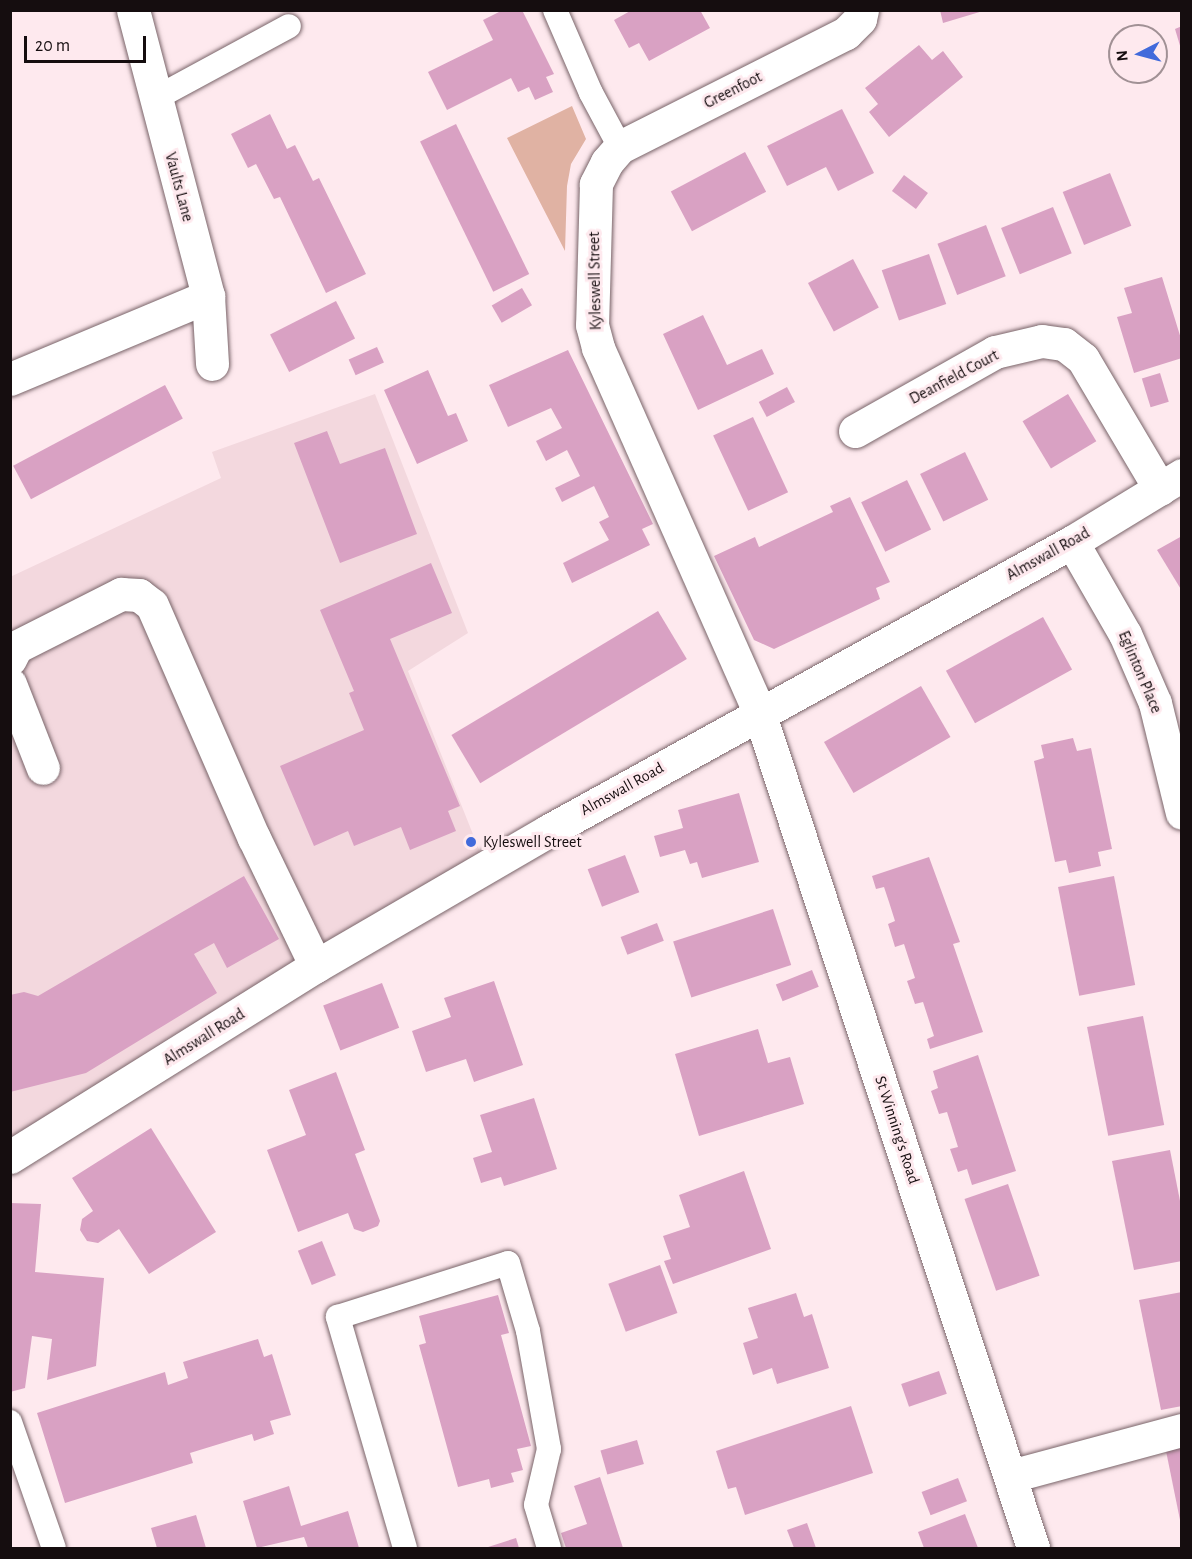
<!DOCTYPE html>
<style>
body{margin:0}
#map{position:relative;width:1192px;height:1559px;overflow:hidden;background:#fee9ee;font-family:"Alegreya Sans",sans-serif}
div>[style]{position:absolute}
.built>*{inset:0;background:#f3d8de}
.green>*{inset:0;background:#e0b2a3}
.building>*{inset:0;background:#d9a1c3;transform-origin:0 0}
.roads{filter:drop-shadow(0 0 2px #796469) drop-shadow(0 0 2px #796469)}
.lane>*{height:24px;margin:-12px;padding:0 12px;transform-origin:12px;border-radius:12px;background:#fff}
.street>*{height:33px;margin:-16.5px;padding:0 16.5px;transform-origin:16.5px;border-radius:16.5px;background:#fff}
.secondary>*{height:33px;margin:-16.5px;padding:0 16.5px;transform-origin:16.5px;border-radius:16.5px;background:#fff}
.dots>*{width:16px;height:16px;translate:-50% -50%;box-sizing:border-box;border:3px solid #fee9ee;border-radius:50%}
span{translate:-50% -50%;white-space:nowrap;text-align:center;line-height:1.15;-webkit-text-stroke:6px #fee9ee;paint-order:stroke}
.street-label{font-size:16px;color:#150d0f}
.poi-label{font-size:16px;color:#150d0f}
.left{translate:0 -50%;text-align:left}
.frame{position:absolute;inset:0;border:12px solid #150d0f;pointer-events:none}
.north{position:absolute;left:1108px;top:24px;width:60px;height:60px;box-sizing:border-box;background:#fee9ee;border:2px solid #a19195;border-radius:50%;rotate:264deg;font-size:16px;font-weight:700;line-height:24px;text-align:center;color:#150d0f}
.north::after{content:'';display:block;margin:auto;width:21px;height:27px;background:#416adb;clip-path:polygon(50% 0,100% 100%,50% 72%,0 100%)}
.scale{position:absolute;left:24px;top:36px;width:122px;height:27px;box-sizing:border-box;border:3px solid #150d0f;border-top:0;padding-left:8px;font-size:18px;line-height:21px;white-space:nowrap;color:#150d0f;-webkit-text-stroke:4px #fee9ee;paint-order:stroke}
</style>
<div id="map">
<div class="built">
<i style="clip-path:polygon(375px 394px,468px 633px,408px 671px,486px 867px,10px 1157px,10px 577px,221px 478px,212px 452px)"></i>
</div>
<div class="green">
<i style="clip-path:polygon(572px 106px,586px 139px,571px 164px,567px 186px,565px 251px,507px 138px)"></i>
</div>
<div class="building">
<i style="clip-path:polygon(503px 10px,522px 10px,554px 74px,546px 77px,553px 92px,535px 100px,529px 87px,518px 92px,511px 78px,447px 110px,428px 72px,493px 40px,483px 20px)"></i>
<i style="clip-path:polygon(632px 10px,700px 10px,710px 28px,649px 61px,639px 43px,629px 48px,614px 20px)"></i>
<i style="clip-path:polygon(940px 10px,983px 10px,983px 11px,943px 23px)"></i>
<i style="clip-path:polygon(1182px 26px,1182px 49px,1181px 49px,1175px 29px)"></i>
<i style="clip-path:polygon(919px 45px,932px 60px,943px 51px,963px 77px,889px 137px,869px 112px,878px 104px,865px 88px)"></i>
<i style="clip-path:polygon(842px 109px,874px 173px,838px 191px,826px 167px,787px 186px,767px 146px)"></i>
<i style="clip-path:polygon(270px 114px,287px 149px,295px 145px,313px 181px,319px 178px,366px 274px,326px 293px,280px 197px,274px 199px,256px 164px,248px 168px,231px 134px)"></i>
<i style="left:456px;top:124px;width:167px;height:40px;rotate:64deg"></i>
<i style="left:745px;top:152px;width:45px;height:84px;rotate:62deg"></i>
<i style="left:1110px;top:173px;width:57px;height:51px;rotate:68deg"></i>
<i style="left:904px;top:175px;width:30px;height:20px;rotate:37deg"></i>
<i style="left:1053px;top:207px;width:50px;height:56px;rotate:68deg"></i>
<i style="left:986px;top:225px;width:55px;height:52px;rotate:69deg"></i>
<i style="left:929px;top:254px;width:53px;height:50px;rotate:71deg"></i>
<i style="left:853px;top:259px;width:55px;height:51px;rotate:62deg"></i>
<i style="clip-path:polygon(1162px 277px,1182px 342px,1182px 358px,1134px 373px,1117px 317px,1132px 313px,1124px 288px)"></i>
<i style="left:522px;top:288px;width:20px;height:35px;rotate:60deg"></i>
<i style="left:336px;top:301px;width:42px;height:74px;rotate:63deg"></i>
<i style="clip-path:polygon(703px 315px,727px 365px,762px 349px,774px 374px,698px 410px,663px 334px)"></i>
<i style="left:377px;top:347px;width:17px;height:31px;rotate:66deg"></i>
<i style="clip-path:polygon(568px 350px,653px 524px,642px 529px,650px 545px,572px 583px,563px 563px,609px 540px,599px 522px,609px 517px,594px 486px,562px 502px,555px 488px,580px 476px,567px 450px,546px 461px,536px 441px,562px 428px,551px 408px,508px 427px,489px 385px)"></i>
<i style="clip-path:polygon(428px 370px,448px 416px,456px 413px,468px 441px,417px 464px,384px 390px)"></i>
<i style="left:1160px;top:373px;width:30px;height:19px;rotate:73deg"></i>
<i style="left:165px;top:385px;width:38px;height:172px;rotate:62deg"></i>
<i style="left:787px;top:387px;width:17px;height:32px;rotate:62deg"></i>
<i style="left:1068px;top:394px;width:55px;height:53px;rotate:59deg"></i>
<i style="left:753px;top:417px;width:83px;height:44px;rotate:65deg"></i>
<i style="clip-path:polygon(327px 431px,340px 464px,385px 448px,417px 534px,340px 563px,294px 443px)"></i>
<i style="left:965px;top:452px;width:53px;height:50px;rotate:64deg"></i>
<i style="left:907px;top:480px;width:55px;height:51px;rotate:64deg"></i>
<i style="clip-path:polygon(850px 497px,890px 582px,876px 588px,880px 599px,774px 649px,754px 640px,714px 556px,755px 537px,759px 547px,833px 512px,830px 506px)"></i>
<i style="clip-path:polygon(1182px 536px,1182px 591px,1157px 550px)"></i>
<i style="clip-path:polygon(431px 563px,452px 613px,390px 639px,460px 806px,448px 811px,456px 831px,410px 850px,401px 827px,354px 846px,348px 831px,314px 846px,280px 766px,364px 730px,349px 693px,354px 691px,320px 610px)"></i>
<i style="left:658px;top:611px;width:56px;height:241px;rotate:59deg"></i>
<i style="left:1043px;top:617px;width:60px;height:111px;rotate:61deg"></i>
<i style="left:921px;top:686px;width:59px;height:112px;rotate:60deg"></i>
<i style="clip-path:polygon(1073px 738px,1077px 751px,1091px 748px,1112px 849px,1098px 852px,1101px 866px,1069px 873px,1066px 860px,1055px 862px,1034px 761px,1044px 758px,1041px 745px)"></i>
<i style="clip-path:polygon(739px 793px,759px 862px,702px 878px,697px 862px,690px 864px,685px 850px,660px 857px,654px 836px,683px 828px,678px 810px)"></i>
<i style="left:625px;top:855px;width:40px;height:40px;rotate:69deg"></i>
<i style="clip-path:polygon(929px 857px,960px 942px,953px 944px,983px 1032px,930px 1049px,927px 1039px,934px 1036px,923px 1002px,915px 1004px,907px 981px,915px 978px,904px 944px,895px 947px,888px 924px,895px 921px,889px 902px,884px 887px,876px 889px,872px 876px)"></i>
<i style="clip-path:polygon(244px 876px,279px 939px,227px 968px,214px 943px,194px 954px,217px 993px,86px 1073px,10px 1092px,10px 995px,24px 992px,38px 996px)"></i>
<i style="left:1114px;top:876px;width:111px;height:57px;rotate:79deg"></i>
<i style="left:773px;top:909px;width:59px;height:105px;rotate:72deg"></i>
<i style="left:657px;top:923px;width:19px;height:39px;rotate:69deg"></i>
<i style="left:812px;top:970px;width:18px;height:39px;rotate:68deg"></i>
<i style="clip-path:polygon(494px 981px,523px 1065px,474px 1082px,466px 1059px,426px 1072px,412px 1031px,451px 1017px,444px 998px)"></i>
<i style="left:382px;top:983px;width:48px;height:63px;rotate:69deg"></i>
<i style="left:1143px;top:1016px;width:111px;height:57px;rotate:79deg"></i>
<i style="clip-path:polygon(758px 1029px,768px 1063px,790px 1057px,804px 1104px,699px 1136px,675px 1054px)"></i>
<i style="clip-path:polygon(978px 1055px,1016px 1171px,972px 1185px,967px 1169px,958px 1172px,950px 1149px,958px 1147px,947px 1112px,939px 1114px,931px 1091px,938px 1088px,933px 1071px)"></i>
<i style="clip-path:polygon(336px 1072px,365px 1150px,355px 1154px,380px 1221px,378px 1226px,363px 1232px,354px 1229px,348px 1213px,298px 1232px,267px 1150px,306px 1135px,289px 1090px)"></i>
<i style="clip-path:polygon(534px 1098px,557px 1169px,504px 1186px,501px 1177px,481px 1183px,473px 1158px,492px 1152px,480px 1115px)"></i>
<i style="clip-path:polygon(151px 1128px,216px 1232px,149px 1274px,119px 1229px,98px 1243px,87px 1241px,80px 1230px,82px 1219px,93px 1211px,72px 1178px)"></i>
<i style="clip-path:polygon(1170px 1150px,1182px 1211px,1182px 1261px,1134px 1270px,1112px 1161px)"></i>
<i style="clip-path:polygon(744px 1171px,771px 1249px,673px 1284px,664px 1261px,671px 1259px,663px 1236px,690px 1227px,679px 1195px)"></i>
<i style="left:1008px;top:1184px;width:97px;height:46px;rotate:71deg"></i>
<i style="clip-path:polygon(10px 1203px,41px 1204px,35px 1272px,104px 1278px,96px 1366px,47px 1380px,52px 1339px,32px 1336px,25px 1388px,10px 1392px)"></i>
<i style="left:322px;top:1241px;width:37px;height:26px;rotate:68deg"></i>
<i style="left:660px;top:1265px;width:51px;height:55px;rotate:70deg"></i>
<i style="clip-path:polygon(1182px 1292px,1182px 1406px,1161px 1410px,1139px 1300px)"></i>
<i style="clip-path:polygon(796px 1293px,804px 1317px,812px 1314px,829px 1368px,777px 1384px,772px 1368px,753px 1375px,743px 1343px,758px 1338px,748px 1308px)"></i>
<i style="clip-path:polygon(498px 1295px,509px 1333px,501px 1335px,531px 1446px,517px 1449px,523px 1470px,511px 1473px,514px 1482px,491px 1488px,489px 1479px,458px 1487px,419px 1345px,426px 1343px,419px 1316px)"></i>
<i style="clip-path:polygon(258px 1339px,264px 1357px,272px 1354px,291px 1415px,270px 1421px,274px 1434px,254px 1441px,252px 1434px,190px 1453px,193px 1463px,65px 1503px,37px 1413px,165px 1372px,168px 1385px,188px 1378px,183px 1362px)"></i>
<i style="left:939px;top:1371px;width:24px;height:40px;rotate:71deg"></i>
<i style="clip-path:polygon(851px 1406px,873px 1473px,745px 1515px,736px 1487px,728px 1489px,716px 1451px)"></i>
<i style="left:637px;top:1440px;width:25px;height:38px;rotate:74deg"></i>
<i style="clip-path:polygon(1182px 1443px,1182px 1520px,1180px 1520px,1165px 1446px)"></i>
<i style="clip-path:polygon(600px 1477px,623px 1548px,566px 1548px,561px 1533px,587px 1524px,574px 1486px)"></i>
<i style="left:958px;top:1478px;width:25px;height:39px;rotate:69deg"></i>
<i style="clip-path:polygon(289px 1486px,301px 1526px,348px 1511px,359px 1548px,308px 1548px,304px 1537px,257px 1548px,243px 1501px)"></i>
<i style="clip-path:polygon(965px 1514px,978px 1548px,924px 1548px,918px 1532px)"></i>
<i style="clip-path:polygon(196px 1515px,206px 1548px,157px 1548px,151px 1528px)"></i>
<i style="clip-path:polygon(807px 1523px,816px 1548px,794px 1548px,787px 1530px)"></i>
<i style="clip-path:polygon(516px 1538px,519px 1548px,485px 1548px)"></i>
</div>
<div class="roads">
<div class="lane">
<i style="left:555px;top:10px;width:90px;rotate:66.6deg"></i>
<i style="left:591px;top:93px;width:61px;rotate:61.8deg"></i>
<i style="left:156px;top:98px;width:151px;rotate:-28.4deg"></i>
<i style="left:10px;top:1422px;width:133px;rotate:70.8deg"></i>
<i style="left:405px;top:1548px;width:241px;rotate:-106.2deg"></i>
<i style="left:338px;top:1317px;width:178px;rotate:-17.6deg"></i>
<i style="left:508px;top:1263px;width:71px;rotate:73.6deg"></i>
<i style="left:528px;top:1331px;width:120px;rotate:79.9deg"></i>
<i style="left:549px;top:1449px;width:57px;rotate:103.1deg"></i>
<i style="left:536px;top:1505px;width:45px;rotate:73.2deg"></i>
</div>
<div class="street">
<i style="left:133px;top:10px;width:296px;rotate:75.3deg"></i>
<i style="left:208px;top:296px;width:68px;rotate:86.6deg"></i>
<i style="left:862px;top:10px;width:9px;rotate:103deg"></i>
<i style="left:860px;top:19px;width:20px;rotate:135deg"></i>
<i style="left:846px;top:33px;width:253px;rotate:153.2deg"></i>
<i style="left:620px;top:147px;width:20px;rotate:131deg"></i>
<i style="left:607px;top:162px;width:25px;rotate:117deg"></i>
<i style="left:596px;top:184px;width:141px;rotate:91.6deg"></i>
<i style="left:592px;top:325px;width:24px;rotate:75deg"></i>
<i style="left:598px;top:348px;width:398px;rotate:66.1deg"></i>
<i style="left:759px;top:712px;width:880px;rotate:71.85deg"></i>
<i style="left:10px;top:379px;width:215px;rotate:-22.7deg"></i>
<i style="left:855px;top:431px;width:161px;rotate:-29.4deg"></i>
<i style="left:995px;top:352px;width:48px;rotate:-13.2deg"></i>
<i style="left:1042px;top:341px;width:22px;rotate:8deg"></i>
<i style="left:1064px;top:344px;width:24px;rotate:38deg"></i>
<i style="left:1083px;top:359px;width:151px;rotate:59.4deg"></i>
<i style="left:1072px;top:542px;width:106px;rotate:60.1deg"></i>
<i style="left:1125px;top:634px;width:75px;rotate:66.5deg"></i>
<i style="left:1155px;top:703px;width:113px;rotate:76.2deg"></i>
<i style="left:10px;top:659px;width:13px;rotate:-63deg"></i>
<i style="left:16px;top:647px;width:118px;rotate:-26.8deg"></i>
<i style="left:121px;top:594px;width:18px;rotate:3deg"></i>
<i style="left:139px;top:595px;width:16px;rotate:38deg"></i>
<i style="left:152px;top:605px;width:254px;rotate:66.4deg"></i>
<i style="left:254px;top:838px;width:142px;rotate:64.2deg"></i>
<i style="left:10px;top:684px;width:90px;rotate:68.6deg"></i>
<i style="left:1011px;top:1476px;width:177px;rotate:-15.1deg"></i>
</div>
<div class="secondary">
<i style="left:10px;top:1157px;width:361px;rotate:-32deg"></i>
<i style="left:316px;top:966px;width:268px;rotate:-30.2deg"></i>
<i style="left:548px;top:831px;width:598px;rotate:-28.88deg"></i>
<i style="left:1072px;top:542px;width:129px;rotate:-31.3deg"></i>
</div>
</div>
<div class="dots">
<i style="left:471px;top:842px;background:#416adb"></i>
</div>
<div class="street-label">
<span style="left:733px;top:90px;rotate:-27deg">Greenfoot</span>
<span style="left:179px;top:187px;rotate:75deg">Vaults Lane</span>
<span style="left:595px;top:281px;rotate:-91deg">Kyleswell Street</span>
<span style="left:954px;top:377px;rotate:-28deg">Deanfield Court</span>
<span style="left:1048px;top:554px;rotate:-29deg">Almswall Road</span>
<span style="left:1140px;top:672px;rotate:67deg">Eglinton Place</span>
<span style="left:622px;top:789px;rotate:-29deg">Almswall Road</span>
<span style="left:204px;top:1037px;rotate:-32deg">Almswall Road</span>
<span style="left:897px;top:1130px;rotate:72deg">St Winning's Road</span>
</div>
<div class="poi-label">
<span class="left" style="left:483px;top:842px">Kyleswell Street</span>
</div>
<div class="frame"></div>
<div class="north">N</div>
<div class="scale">20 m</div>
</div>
